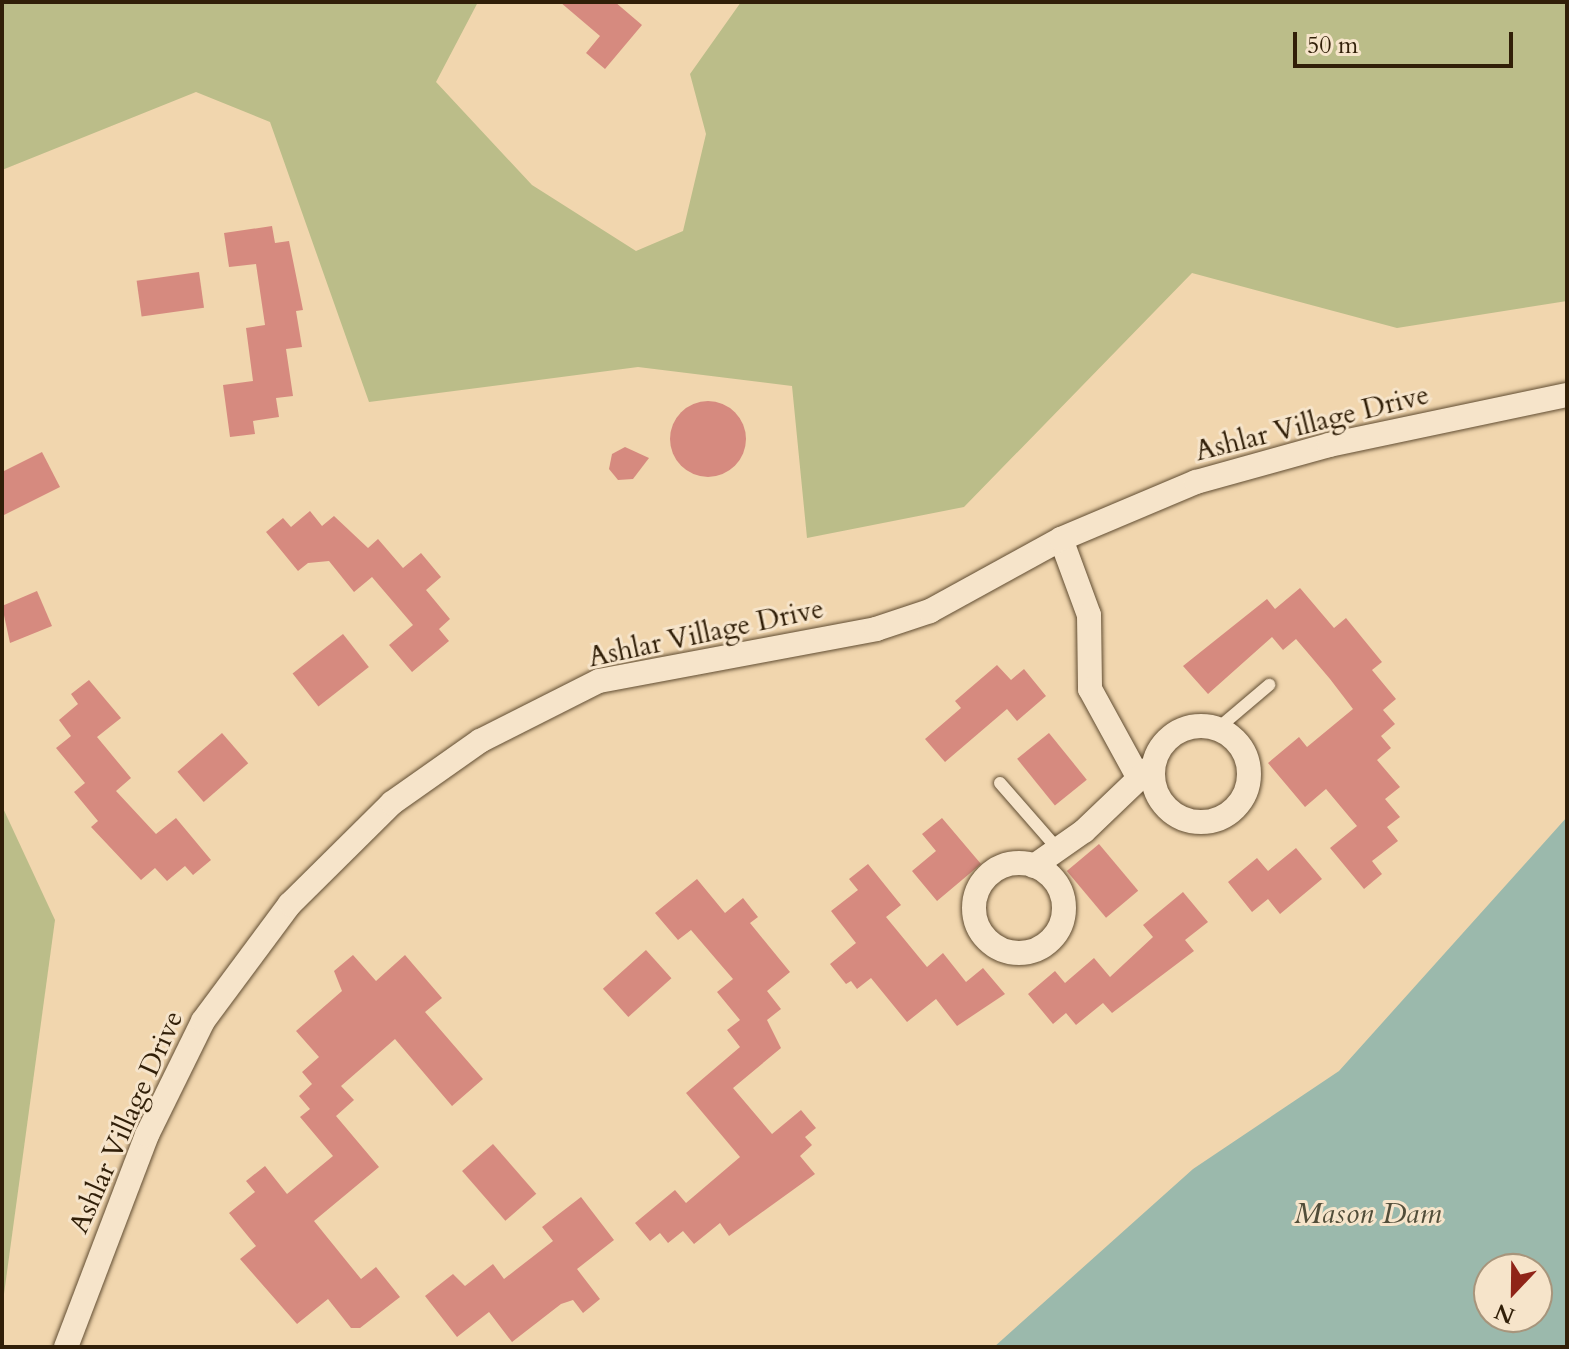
<!DOCTYPE html>
<style>
body{margin:0}
#map{position:relative;width:1569px;height:1349px;overflow:hidden;background:#f1d6ae;font-family:Cardo,serif}
div>[style]{position:absolute}
.green>*{inset:0;background:#bbbd89}
.water>*{inset:0;background:#9bb9ac}
.building>*{inset:0;background:#d68a7f;transform-origin:0 0}
.round{border-radius:50%}
.roads{filter:drop-shadow(0 0 2px #614d32) drop-shadow(0 0 2px #614d32)}
.service>*{height:12px;margin:-6px;padding:0 6px;transform-origin:6px;border-radius:6px;background:#f6e4ca}
.minor>*{height:24px;margin:-12px;padding:0 12px;transform-origin:12px;border-radius:12px;background:#f6e4ca}
.minor>.ring{margin:-12px;padding:0;box-sizing:content-box;background:none;border:24px solid #f6e4ca;border-radius:50%}
span{translate:-50% -50%;white-space:nowrap;text-align:center;line-height:1.15;-webkit-text-stroke:6px #f6e4ca;paint-order:stroke}
.street-label{font-size:28px;color:#311f08}
.water-label{font-size:30px;color:#514d39;font-style:italic}
.frame{position:absolute;inset:0;border:4px solid #311f08;pointer-events:none}
.north{position:absolute;left:1473px;top:1253px;width:80px;height:80px;box-sizing:border-box;background:#f6e4ca;border:2px solid #a7957c;border-radius:50%;rotate:202deg;font-size:22px;font-weight:700;line-height:32px;text-align:center;color:#311f08}
.north::after{content:'';display:block;margin:auto;width:28px;height:36px;background:#8f2418;clip-path:polygon(50% 0,100% 100%,50% 72%,0 100%)}
.scale{position:absolute;left:1293px;top:32px;width:220px;height:36px;box-sizing:border-box;border:4px solid #311f08;border-top:0;padding-left:10px;font-size:24px;line-height:28px;white-space:nowrap;color:#311f08;-webkit-text-stroke:6px #f6e4ca;paint-order:stroke}
</style>
<div id="map">
<div class="green">
<i style="clip-path:polygon(2px 2px,478px 2px,436px 82px,532px 185px,636px 251px,683px 231px,706px 134px,690px 74px,741px 2px,1567px 2px,1567px 301px,1397px 328px,1192px 273px,964px 507px,807px 538px,792px 386px,638px 367px,369px 402px,270px 122px,196px 92px,2px 170px)"></i>
<i style="clip-path:polygon(2px 806px,55px 920px,4px 1294px,2px 1290px)"></i>
</div>
<div class="water">
<i style="clip-path:polygon(evenodd,1567px 817px,1567px 1347px,994px 1347px,1193px 1169px,1339px 1071px,1567px 817px,1489px 1269px,1537px 1269px,1537px 1317px,1489px 1317px,1489px 1269px)"></i>
</div>
<div class="building">
<i style="clip-path:polygon(560px 2px,615px 2px,642px 25px,605px 69px,586px 53px,600px 36px)"></i>
<i style="clip-path:polygon(272px 226px,275px 243px,289px 241px,303px 310px,296px 311px,302px 347px,286px 349px,293px 396px,276px 398px,279px 417px,253px 421px,255px 434px,230px 437px,223px 385px,253px 381px,246px 328px,265px 325px,256px 264px,229px 267px,224px 233px)"></i>
<i style="left:199px;top:272px;width:36px;height:63px;rotate:82deg"></i>
<i class="round" style="left:670px;top:401px;width:76px;height:76px"></i>
<i style="clip-path:polygon(625px 447px,649px 458px,633px 479px,618px 480px,609px 469px,612px 454px)"></i>
<i style="clip-path:polygon(42px 452px,60px 487px,2px 516px,2px 472px)"></i>
<i style="clip-path:polygon(310px 511px,322px 526px,334px 516px,368px 548px,378px 539px,403px 568px,421px 553px,441px 577px,426px 590px,450px 619px,439px 629px,449px 641px,412px 672px,389px 645px,413px 625px,372px 577px,354px 592px,329px 561px,308px 563px,298px 571px,266px 532px,283px 518px,291px 527px)"></i>
<i style="clip-path:polygon(1300px 588px,1334px 628px,1346px 618px,1382px 662px,1372px 670px,1396px 699px,1383px 710px,1395px 724px,1381px 736px,1391px 748px,1377px 760px,1400px 787px,1385px 799px,1400px 817px,1387px 827px,1398px 841px,1372px 861px,1382px 874px,1364px 889px,1330px 848px,1357px 826px,1326px 789px,1305px 807px,1268px 763px,1299px 737px,1307px 747px,1353px 709px,1330px 679px,1296px 639px,1283px 650px,1272px 637px,1208px 694px,1183px 666px,1267px 599px,1275px 609px)"></i>
<i style="clip-path:polygon(37px 591px,52px 626px,10px 643px,2px 606px)"></i>
<i style="left:343px;top:634px;width:42px;height:64px;rotate:52deg"></i>
<i style="clip-path:polygon(997px 665px,1011px 680px,1024px 669px,1046px 696px,1017px 721px,1007px 709px,945px 762px,925px 739px,961px 708px,955px 701px)"></i>
<i style="clip-path:polygon(89px 680px,121px 718px,97px 737px,131px 778px,116px 791px,156px 834px,176px 818px,211px 860px,193px 875px,185px 866px,167px 881px,155px 868px,141px 880px,91px 827px,98px 821px,74px 792px,85px 783px,56px 748px,71px 736px,59px 720px,78px 704px,71px 694px)"></i>
<i style="left:222px;top:733px;width:40px;height:59px;rotate:49deg"></i>
<i style="left:1049px;top:733px;width:60px;height:41px;rotate:51deg"></i>
<i style="clip-path:polygon(942px 818px,981px 864px,937px 901px,912px 871px,936px 851px,922px 834px)"></i>
<i style="left:1099px;top:844px;width:61px;height:42px;rotate:50deg"></i>
<i style="clip-path:polygon(1296px 848px,1322px 879px,1280px 914px,1268px 899px,1252px 912px,1228px 882px,1257px 858px,1268px 871px)"></i>
<i style="clip-path:polygon(868px 864px,901px 905px,886px 917px,927px 967px,943px 953px,966px 982px,983px 968px,1005px 994px,957px 1026px,936px 999px,907px 1022px,871px 978px,857px 989px,851px 981px,846px 984px,830px 964px,856px 943px,831px 911px,858px 890px,849px 879px)"></i>
<i style="clip-path:polygon(697px 879px,725px 913px,743px 898px,758px 917px,750px 923px,790px 972px,767px 991px,781px 1009px,767px 1020px,781px 1048px,733px 1088px,772px 1134px,801px 1110px,816px 1128px,805px 1137px,812px 1145px,800px 1156px,815px 1174px,729px 1236px,720px 1223px,694px 1244px,683px 1231px,668px 1243px,660px 1233px,650px 1241px,635px 1223px,675px 1190px,686px 1203px,740px 1157px,686px 1093px,740px 1047px,727px 1030px,740px 1020px,717px 992px,733px 979px,691px 930px,678px 940px,655px 913px)"></i>
<i style="clip-path:polygon(1183px 892px,1208px 922px,1185px 940px,1194px 951px,1112px 1013px,1103px 1003px,1076px 1025px,1066px 1013px,1053px 1024px,1028px 994px,1055px 971px,1065px 983px,1094px 958px,1110px 977px,1153px 937px,1143px 925px)"></i>
<i style="left:646px;top:950px;width:38px;height:58px;rotate:48deg"></i>
<i style="clip-path:polygon(353px 955px,376px 981px,405px 955px,442px 998px,425px 1012px,483px 1079px,452px 1106px,395px 1039px,341px 1086px,354px 1100px,336px 1116px,379px 1167px,314px 1221px,361px 1279px,376px 1267px,400px 1297px,360px 1328px,351px 1328px,328px 1299px,297px 1324px,240px 1259px,256px 1246px,229px 1213px,255px 1192px,246px 1181px,265px 1166px,287px 1194px,333px 1156px,300px 1117px,310px 1109px,299px 1096px,312px 1084px,302px 1072px,319px 1057px,296px 1031px,342px 991px,334px 971px)"></i>
<i style="left:493px;top:1144px;width:66px;height:41px;rotate:49deg"></i>
<i style="clip-path:polygon(581px 1197px,614px 1240px,577px 1269px,600px 1299px,583px 1313px,573px 1300px,561px 1304px,512px 1342px,489px 1312px,457px 1337px,425px 1296px,453px 1274px,465px 1286px,493px 1264px,504px 1279px,553px 1241px,542px 1227px)"></i>
</div>
<div class="roads">
<div class="service">
<i style="left:1216px;top:730px;width:70px;rotate:-40.3deg"></i>
<i style="left:1000px;top:783px;width:85px;rotate:48.8deg"></i>
</div>
<div class="minor">
<i style="left:1061px;top:539px;width:81px;rotate:69.8deg"></i>
<i style="left:1089px;top:615px;width:74px;rotate:89.2deg"></i>
<i style="left:1090px;top:689px;width:98px;rotate:61.3deg"></i>
<i class="ring" style="left:1153px;top:726px;width:72px;height:72px"></i>
<i class="ring" style="left:974px;top:863px;width:66px;height:66px"></i>
<i style="left:1034px;top:866px;width:61px;rotate:-35deg"></i>
<i style="left:1084px;top:831px;width:91px;rotate:-43.7deg"></i>
<i style="left:66px;top:1347px;width:227px;rotate:-69.1deg"></i>
<i style="left:147px;top:1135px;width:127px;rotate:-63.8deg"></i>
<i style="left:203px;top:1021px;width:146px;rotate:-53.4deg"></i>
<i style="left:290px;top:904px;width:144px;rotate:-44.7deg"></i>
<i style="left:392px;top:803px;width:108px;rotate:-35.2deg"></i>
<i style="left:480px;top:741px;width:133px;rotate:-26.8deg"></i>
<i style="left:599px;top:681px;width:282px;rotate:-10.6deg"></i>
<i style="left:876px;top:629px;width:57px;rotate:-18.4deg"></i>
<i style="left:930px;top:611px;width:149px;rotate:-28.8deg"></i>
<i style="left:1061px;top:539px;width:147px;rotate:-22.9deg"></i>
<i style="left:1196px;top:482px;width:138px;rotate:-15.5deg"></i>
<i style="left:1329px;top:445px;width:243px;rotate:-11.9deg"></i>
</div>
</div>
<div class="street-label">
<span style="left:1312px;top:423px;rotate:-14deg">Ashlar Village Drive</span>
<span style="left:706px;top:633px;rotate:-12deg">Ashlar Village Drive</span>
<span style="left:126px;top:1122px;rotate:-66deg">Ashlar Village Drive</span>
</div>
<div class="water-label">
<span style="left:1368px;top:1214px">Mason Dam</span>
</div>
<div class="frame"></div>
<div class="north">N</div>
<div class="scale">50 m</div>
</div>
